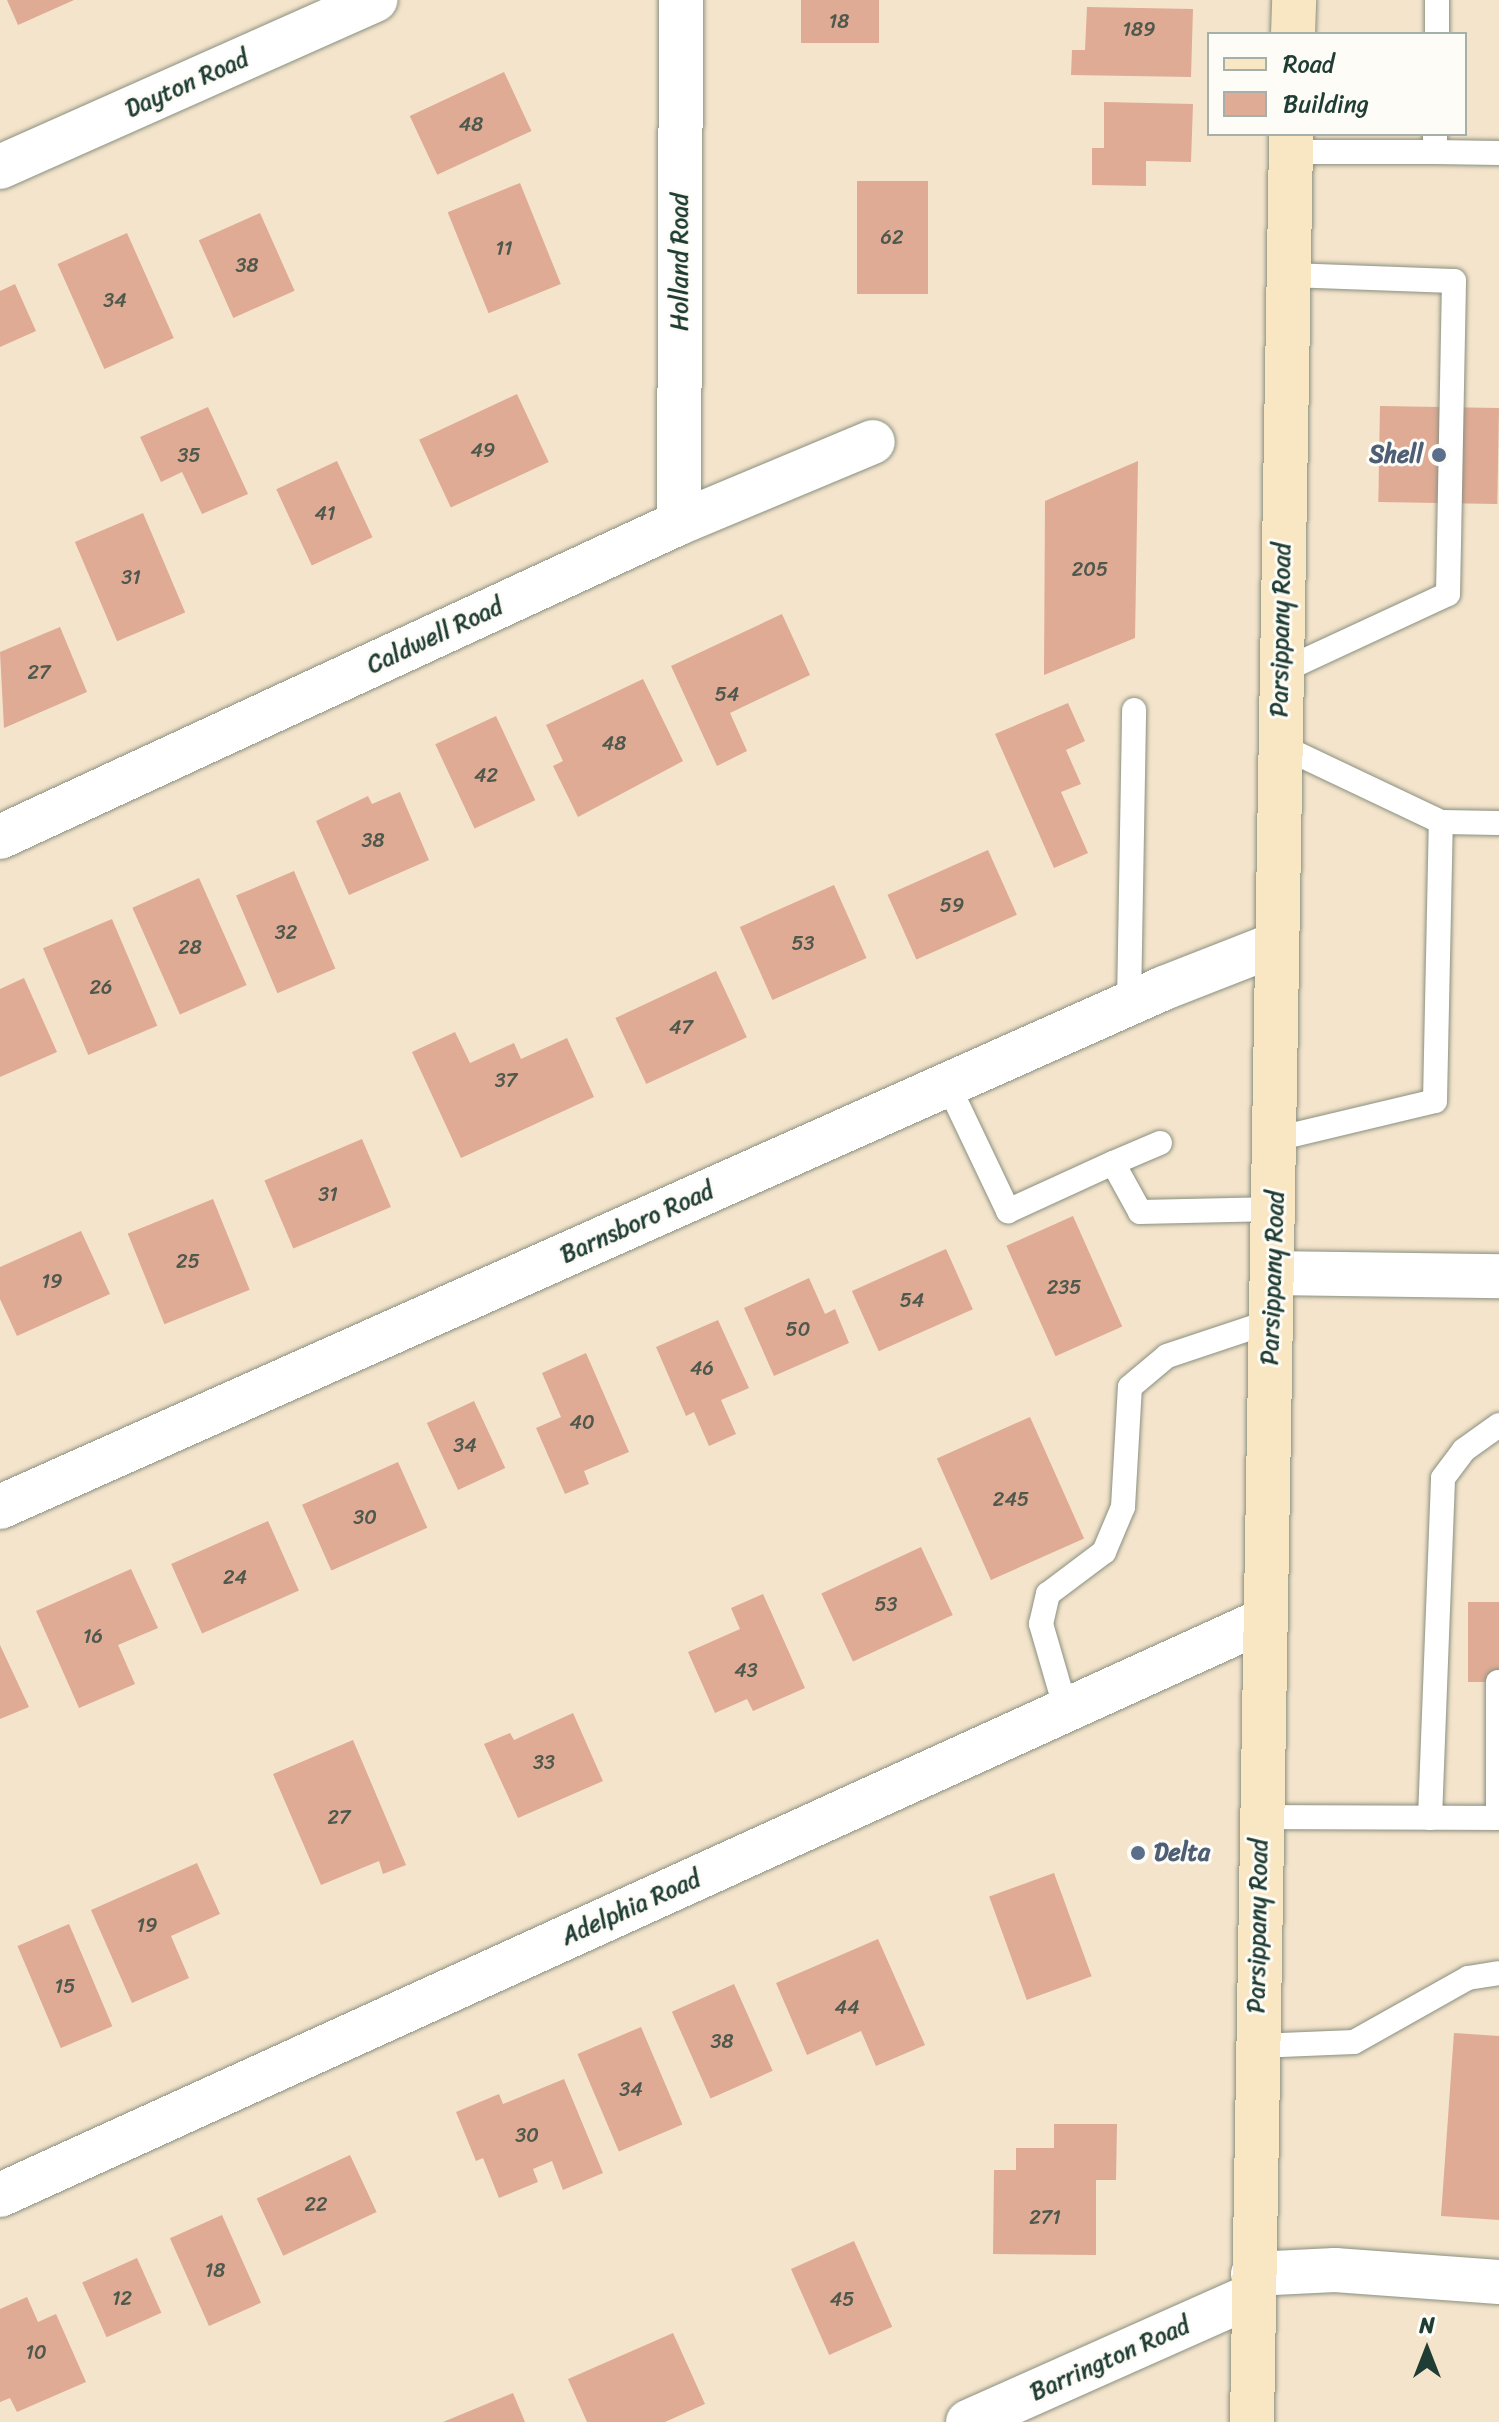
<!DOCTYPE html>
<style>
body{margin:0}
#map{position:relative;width:1499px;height:2422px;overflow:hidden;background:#f4e4cb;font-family:Sriracha,sans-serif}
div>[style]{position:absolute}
.building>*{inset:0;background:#dfab95;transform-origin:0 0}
.roads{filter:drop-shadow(0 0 2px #8a9080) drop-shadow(0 0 2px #8a9080)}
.lane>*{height:24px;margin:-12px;padding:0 12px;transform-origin:12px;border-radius:12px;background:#fff}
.street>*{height:44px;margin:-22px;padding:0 22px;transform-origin:22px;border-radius:22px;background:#fff}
.secondary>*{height:44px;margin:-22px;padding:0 22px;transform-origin:22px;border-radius:22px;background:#f9e7c3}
.dots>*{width:22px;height:22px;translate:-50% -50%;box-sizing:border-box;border:4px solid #fdfcf7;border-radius:50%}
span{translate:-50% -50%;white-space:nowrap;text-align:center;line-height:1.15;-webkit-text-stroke:6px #fdfcf7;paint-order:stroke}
.number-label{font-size:20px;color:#4f584c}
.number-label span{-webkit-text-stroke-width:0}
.street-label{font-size:24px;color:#1f3d34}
.service-label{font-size:24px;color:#4e5e75;font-weight:700}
.right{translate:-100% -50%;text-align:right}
.left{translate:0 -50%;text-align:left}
.legend{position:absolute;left:1207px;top:32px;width:260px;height:104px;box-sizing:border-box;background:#fdfcf7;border:2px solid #a4b0a9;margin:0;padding:10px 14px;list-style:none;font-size:24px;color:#1f3d34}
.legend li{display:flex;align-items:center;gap:16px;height:40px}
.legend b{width:40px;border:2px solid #a4b0a9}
.north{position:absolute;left:1387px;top:2310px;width:80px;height:80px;-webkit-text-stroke:6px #fdfcf7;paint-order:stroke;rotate:0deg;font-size:22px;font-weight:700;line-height:32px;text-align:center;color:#1f3d34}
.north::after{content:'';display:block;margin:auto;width:28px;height:36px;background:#1f3d34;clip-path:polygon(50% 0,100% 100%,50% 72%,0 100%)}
</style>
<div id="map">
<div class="building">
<i style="clip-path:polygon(7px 0,74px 0,18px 25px)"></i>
<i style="left:801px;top:0;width:78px;height:43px"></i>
<i style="clip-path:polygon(1087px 7px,1193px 9px,1191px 77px,1071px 75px,1072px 50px,1085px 50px)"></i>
<i style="left:504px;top:72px;width:65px;height:104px;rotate:65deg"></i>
<i style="clip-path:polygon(1104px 102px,1193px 104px,1191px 162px,1146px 161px,1146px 186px,1092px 185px,1092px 148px,1104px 148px)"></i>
<i style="left:857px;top:181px;width:71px;height:113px"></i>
<i style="left:520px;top:183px;width:109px;height:78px;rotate:68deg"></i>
<i style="left:260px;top:213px;width:85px;height:67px;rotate:66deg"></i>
<i style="left:127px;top:233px;width:115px;height:76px;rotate:66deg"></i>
<i style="clip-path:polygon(15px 284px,36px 331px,0 347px,0 291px)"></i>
<i style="left:517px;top:394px;width:75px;height:108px;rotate:65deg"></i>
<i style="left:1380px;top:406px;width:119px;height:96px;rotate:1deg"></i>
<i style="clip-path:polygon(208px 407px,248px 494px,202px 514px,182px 472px,161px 482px,140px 437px)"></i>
<i style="left:337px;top:461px;width:84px;height:67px;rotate:65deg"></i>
<i style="clip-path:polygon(1138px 461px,1135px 638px,1044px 675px,1045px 501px)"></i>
<i style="left:143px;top:513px;width:108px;height:74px;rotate:67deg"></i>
<i style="clip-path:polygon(782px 614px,810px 675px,730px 713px,747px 751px,717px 766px,671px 666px)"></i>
<i style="clip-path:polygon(60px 627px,87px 692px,4px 728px,0 652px)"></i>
<i style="clip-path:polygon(643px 679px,683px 761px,578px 817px,553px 766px,563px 761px,546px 725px)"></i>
<i style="clip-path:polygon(1068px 703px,1085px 741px,1066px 750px,1081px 784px,1061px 792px,1088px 853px,1054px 868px,995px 734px)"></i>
<i style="left:496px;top:716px;width:93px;height:67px;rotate:65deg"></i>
<i style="clip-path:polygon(400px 792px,429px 860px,349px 895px,316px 821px,368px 796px,372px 804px)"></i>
<i style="left:988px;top:850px;width:71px;height:110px;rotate:66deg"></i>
<i style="left:294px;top:871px;width:106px;height:63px;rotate:67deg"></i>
<i style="left:199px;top:878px;width:117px;height:73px;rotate:66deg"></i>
<i style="left:834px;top:885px;width:80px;height:103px;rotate:66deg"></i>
<i style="left:112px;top:919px;width:116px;height:75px;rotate:67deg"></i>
<i style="left:716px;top:971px;width:73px;height:111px;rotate:65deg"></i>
<i style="clip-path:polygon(24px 978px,57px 1052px,0 1077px,0 989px)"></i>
<i style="clip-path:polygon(455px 1032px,470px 1063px,514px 1043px,521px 1059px,567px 1038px,594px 1097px,461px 1158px,412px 1052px)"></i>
<i style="left:362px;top:1139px;width:74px;height:106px;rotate:67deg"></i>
<i style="left:213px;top:1199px;width:98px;height:92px;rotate:68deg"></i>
<i style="left:1073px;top:1216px;width:121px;height:73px;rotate:66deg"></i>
<i style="clip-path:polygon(81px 1231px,110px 1294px,17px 1336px,0 1299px,0 1267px)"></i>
<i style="left:946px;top:1249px;width:66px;height:103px;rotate:66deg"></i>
<i style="clip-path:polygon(809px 1278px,825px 1314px,835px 1309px,849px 1343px,774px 1376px,744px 1308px)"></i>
<i style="clip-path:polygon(718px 1320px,749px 1388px,721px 1400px,736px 1434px,709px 1446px,694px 1412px,686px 1416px,656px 1347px)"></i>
<i style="clip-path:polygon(586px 1353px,629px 1452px,584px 1471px,589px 1484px,565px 1494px,536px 1428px,561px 1417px,542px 1373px)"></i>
<i style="left:474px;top:1401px;width:74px;height:52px;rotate:65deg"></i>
<i style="left:1030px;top:1417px;width:133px;height:102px;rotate:66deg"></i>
<i style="left:398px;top:1462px;width:72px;height:105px;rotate:66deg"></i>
<i style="left:268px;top:1521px;width:76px;height:106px;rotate:66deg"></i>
<i style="left:921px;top:1547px;width:75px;height:110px;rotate:65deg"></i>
<i style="clip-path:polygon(131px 1569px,158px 1628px,118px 1645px,135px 1684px,79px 1708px,36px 1611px)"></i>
<i style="clip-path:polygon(763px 1594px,805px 1688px,753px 1711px,747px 1699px,715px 1713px,688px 1652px,740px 1629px,731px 1608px)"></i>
<i style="left:1468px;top:1602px;width:31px;height:80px"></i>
<i style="clip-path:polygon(0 1645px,29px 1707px,0 1719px)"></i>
<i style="clip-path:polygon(573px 1713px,603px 1781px,518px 1818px,484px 1744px,510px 1733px,514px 1740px)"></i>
<i style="clip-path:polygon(353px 1740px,406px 1865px,383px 1874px,379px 1861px,321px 1885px,273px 1774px)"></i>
<i style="clip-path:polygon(197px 1863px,220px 1914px,171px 1936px,189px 1978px,132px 2003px,91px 1910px)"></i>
<i style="left:1054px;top:1873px;width:110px;height:69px;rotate:70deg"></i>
<i style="left:69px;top:1924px;width:111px;height:56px;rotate:67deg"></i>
<i style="clip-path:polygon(878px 1939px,925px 2045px,876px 2066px,861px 2031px,807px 2055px,776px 1983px)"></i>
<i style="left:734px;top:1984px;width:95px;height:68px;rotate:66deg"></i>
<i style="left:641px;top:2027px;width:106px;height:69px;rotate:67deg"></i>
<i style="clip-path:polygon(1454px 2033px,1499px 2036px,1499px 2220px,1441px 2216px)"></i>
<i style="clip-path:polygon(564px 2079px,603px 2173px,563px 2190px,552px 2161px,533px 2169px,538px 2182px,499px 2198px,483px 2158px,476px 2161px,456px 2112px,499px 2094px,503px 2104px)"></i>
<i style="clip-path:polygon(1054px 2124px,1117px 2124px,1116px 2180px,1096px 2180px,1096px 2255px,993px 2254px,994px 2170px,1016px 2170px,1016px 2148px,1054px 2148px)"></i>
<i style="left:350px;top:2155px;width:63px;height:103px;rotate:65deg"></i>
<i style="left:222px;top:2215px;width:96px;height:57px;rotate:66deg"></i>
<i style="left:854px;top:2241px;width:94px;height:69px;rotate:66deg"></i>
<i style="left:137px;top:2258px;width:60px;height:60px;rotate:66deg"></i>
<i style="clip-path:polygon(27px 2297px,38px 2322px,56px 2314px,86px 2382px,17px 2412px,10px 2398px,0 2402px,0 2309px)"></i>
<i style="clip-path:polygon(673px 2333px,705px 2404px,665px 2422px,587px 2422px,568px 2379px)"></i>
<i style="clip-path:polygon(513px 2393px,525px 2422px,443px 2422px)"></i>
</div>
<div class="roads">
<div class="lane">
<i style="left:1437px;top:34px;width:34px;rotate:-90deg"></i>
<i style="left:1291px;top:152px;width:144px"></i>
<i style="left:1435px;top:152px;width:18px;rotate:-90deg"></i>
<i style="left:1435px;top:152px;width:64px;rotate:0.9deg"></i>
<i style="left:1280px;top:672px;width:185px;rotate:-24.9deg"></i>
<i style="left:1448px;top:594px;width:313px;rotate:-88.9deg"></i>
<i style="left:1454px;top:281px;width:166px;rotate:-177.9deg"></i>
<i style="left:1279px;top:745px;width:179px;rotate:25.4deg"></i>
<i style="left:1441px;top:822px;width:58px;rotate:1deg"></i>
<i style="left:1129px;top:1004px;width:294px;rotate:-89deg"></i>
<i style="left:948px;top:1085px;width:140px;rotate:64.5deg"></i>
<i style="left:1008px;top:1211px;width:115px;rotate:-24.6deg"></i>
<i style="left:1113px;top:1163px;width:56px;rotate:61.1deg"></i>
<i style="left:1140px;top:1212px;width:136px;rotate:-1.3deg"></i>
<i style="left:1276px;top:1139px;width:163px;rotate:-13.4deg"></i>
<i style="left:1435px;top:1101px;width:279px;rotate:-88.8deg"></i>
<i style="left:1113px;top:1163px;width:51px;rotate:-23.1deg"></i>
<i style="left:1066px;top:1710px;width:90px;rotate:-106.2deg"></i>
<i style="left:1041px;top:1624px;width:31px;rotate:-77deg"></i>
<i style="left:1048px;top:1594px;width:70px;rotate:-36.9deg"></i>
<i style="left:1104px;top:1552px;width:49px;rotate:-67.1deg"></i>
<i style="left:1123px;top:1507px;width:120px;rotate:-86.7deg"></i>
<i style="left:1130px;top:1387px;width:48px;rotate:-40deg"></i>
<i style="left:1167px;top:1356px;width:111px;rotate:-18.4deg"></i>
<i style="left:1260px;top:1817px;width:239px;rotate:0.2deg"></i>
<i style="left:1430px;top:1818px;width:340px;rotate:-87.8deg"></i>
<i style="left:1443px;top:1478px;width:35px;rotate:-53deg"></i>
<i style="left:1464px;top:1450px;width:43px;rotate:-35.5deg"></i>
<i style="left:1498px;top:1818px;width:136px;rotate:-90deg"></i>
<i style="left:1257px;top:2046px;width:97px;rotate:-2.4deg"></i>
<i style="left:1354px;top:2042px;width:131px;rotate:-29.3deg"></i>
<i style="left:1468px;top:1978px;width:31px;rotate:-9deg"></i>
</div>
<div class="street">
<i style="left:0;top:167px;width:411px;rotate:-24deg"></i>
<i style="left:679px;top:523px;width:523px;rotate:-89.78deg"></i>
<i style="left:0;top:837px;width:748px;rotate:-24.82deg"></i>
<i style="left:679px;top:523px;width:210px;rotate:-22.7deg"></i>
<i style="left:1274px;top:1273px;width:225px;rotate:0.8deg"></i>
<i style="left:0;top:1507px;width:1274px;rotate:-24.03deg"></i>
<i style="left:1164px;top:988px;width:120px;rotate:-21.4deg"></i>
<i style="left:0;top:2195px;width:1386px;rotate:-24.46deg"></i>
<i style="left:1253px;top:2274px;width:82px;rotate:-2.8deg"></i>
<i style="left:1335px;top:2270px;width:164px;rotate:4.2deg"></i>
<i style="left:968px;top:2422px;width:312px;rotate:-24deg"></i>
</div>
<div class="secondary">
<i style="left:1293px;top:34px;width:34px;rotate:-88deg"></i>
<i style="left:1252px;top:2422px;width:2288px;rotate:-89.02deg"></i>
</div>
</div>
<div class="dots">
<i style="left:1439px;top:455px;background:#5c6f8a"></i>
<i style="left:1138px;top:1853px;background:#5c6f8a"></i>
</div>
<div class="number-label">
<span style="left:839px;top:21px">18</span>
<span style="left:1139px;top:29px">189</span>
<span style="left:471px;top:124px">48</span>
<span style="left:892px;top:237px">62</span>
<span style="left:504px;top:248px">11</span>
<span style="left:247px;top:265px">38</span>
<span style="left:115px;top:300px">34</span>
<span style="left:483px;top:450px">49</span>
<span style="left:189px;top:455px">35</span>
<span style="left:325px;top:513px">41</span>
<span style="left:1090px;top:569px">205</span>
<span style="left:131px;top:577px">31</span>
<span style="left:39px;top:672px">27</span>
<span style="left:727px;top:694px">54</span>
<span style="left:614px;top:743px">48</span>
<span style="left:486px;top:775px">42</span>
<span style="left:373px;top:840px">38</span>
<span style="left:952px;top:905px">59</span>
<span style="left:286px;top:932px">32</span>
<span style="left:803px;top:943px">53</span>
<span style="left:190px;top:947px">28</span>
<span style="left:101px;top:987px">26</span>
<span style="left:681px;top:1027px">47</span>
<span style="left:506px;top:1080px">37</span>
<span style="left:328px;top:1194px">31</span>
<span style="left:188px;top:1261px">25</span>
<span style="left:52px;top:1281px">19</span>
<span style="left:1064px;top:1287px">235</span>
<span style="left:912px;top:1300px">54</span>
<span style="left:798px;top:1329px">50</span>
<span style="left:702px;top:1368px">46</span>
<span style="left:582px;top:1422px">40</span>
<span style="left:465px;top:1445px">34</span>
<span style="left:1011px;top:1499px">245</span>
<span style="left:365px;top:1517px">30</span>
<span style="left:235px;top:1577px">24</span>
<span style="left:886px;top:1604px">53</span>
<span style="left:93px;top:1636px">16</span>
<span style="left:746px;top:1670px">43</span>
<span style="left:544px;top:1762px">33</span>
<span style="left:339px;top:1817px">27</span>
<span style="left:147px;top:1925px">19</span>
<span style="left:65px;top:1986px">15</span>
<span style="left:847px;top:2007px">44</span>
<span style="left:722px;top:2041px">38</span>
<span style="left:631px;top:2089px">34</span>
<span style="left:527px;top:2135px">30</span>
<span style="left:316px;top:2204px">22</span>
<span style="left:1045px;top:2217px">271</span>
<span style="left:215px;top:2270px">18</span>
<span style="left:122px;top:2298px">12</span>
<span style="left:842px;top:2299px">45</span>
<span style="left:36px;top:2352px">10</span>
</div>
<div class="street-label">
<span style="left:187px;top:84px;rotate:-24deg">Dayton Road</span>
<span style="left:680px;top:262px;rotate:-90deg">Holland Road</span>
<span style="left:1281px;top:630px;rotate:-89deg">Parsippany Road</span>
<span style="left:435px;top:636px;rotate:-25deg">Caldwell Road</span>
<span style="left:637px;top:1223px;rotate:-24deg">Barnsboro Road</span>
<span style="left:1273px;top:1278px;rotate:-88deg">Parsippany Road</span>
<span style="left:631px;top:1908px;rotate:-24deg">Adelphia Road</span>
<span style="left:1258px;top:1926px;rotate:-89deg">Parsippany Road</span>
<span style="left:1110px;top:2359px;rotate:-24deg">Barrington Road</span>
</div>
<div class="service-label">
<span class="right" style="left:1423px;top:455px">Shell</span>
<span class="left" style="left:1154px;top:1853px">Delta</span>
</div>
<ul class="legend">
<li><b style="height:10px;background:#f9e7c3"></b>Road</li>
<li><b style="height:22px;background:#dfab95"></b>Building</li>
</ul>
<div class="north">N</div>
</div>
